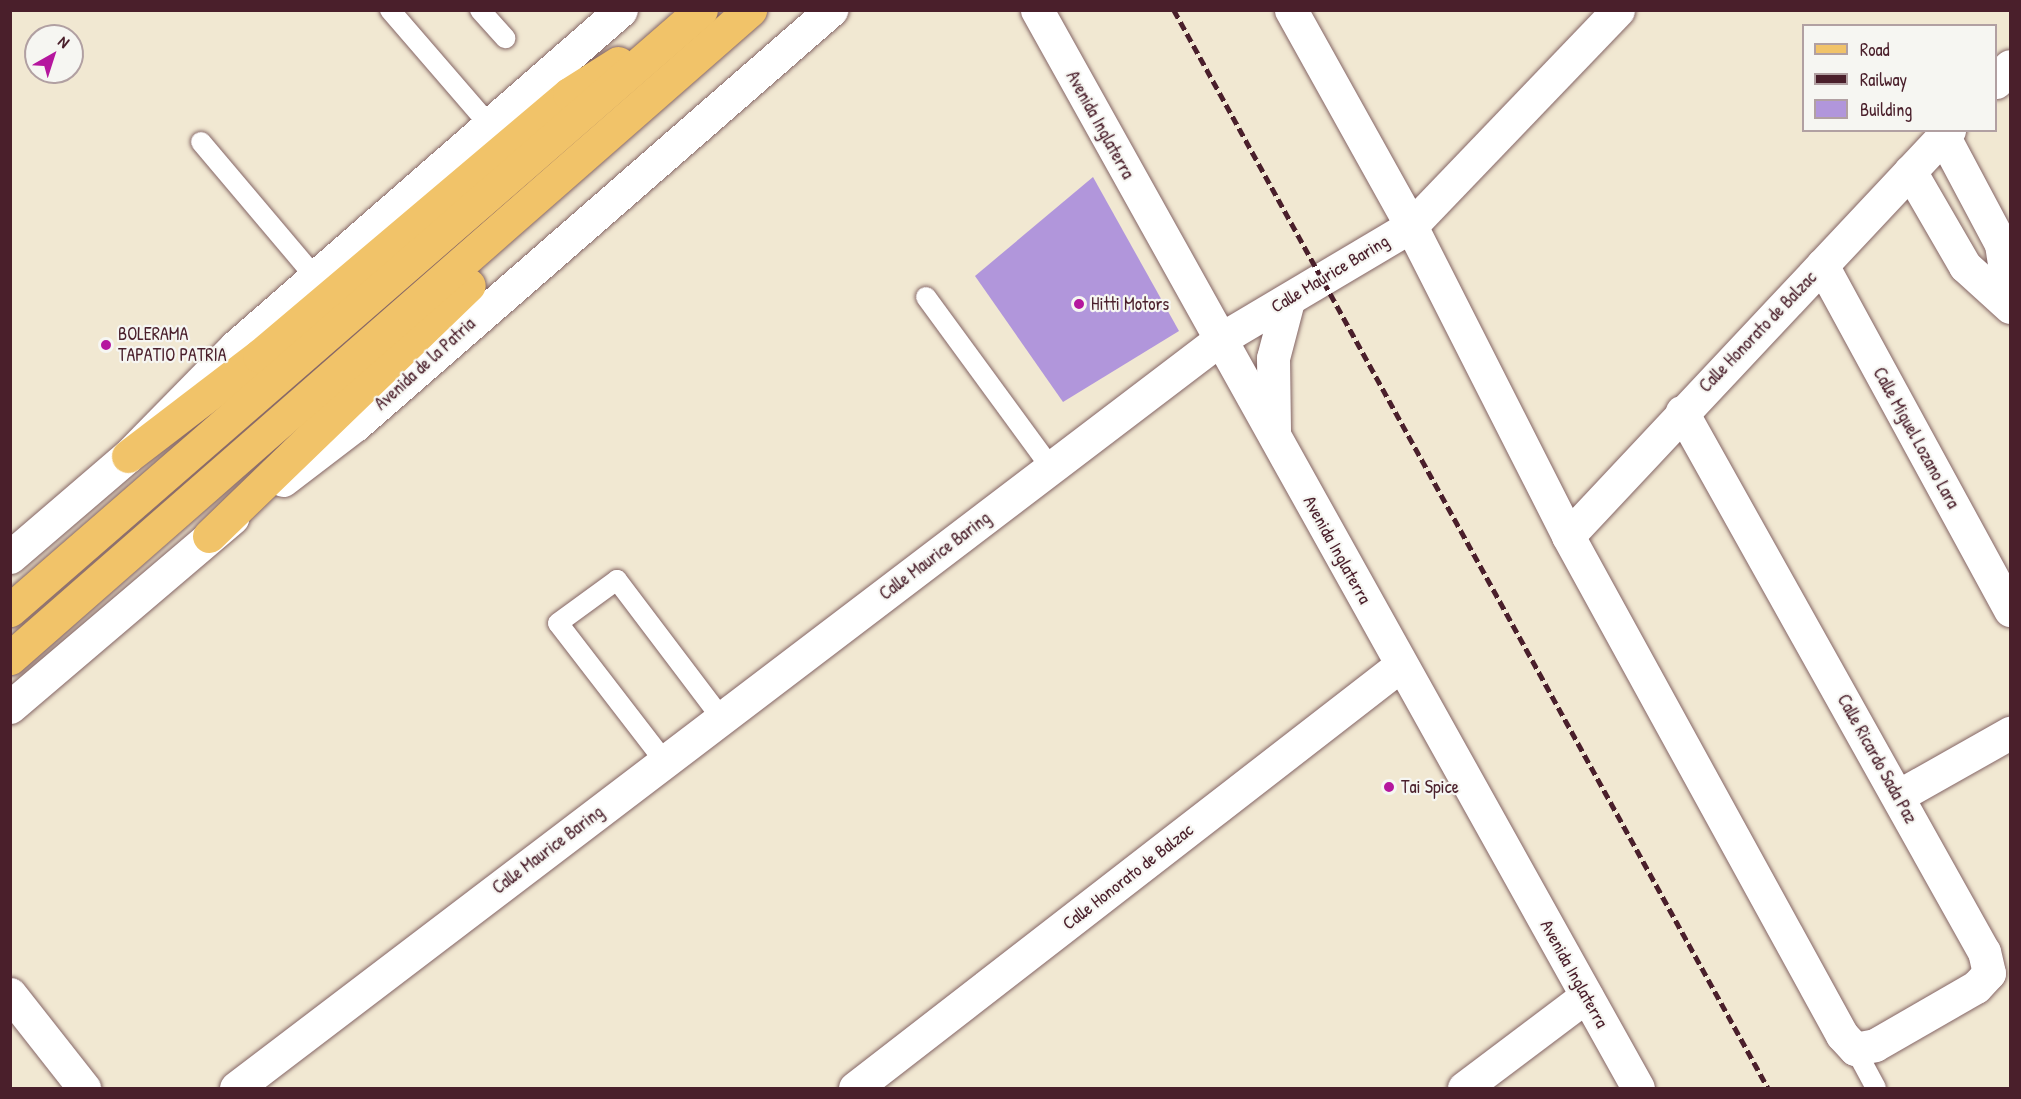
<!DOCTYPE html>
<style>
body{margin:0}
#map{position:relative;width:2021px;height:1099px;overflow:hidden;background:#f1e8d2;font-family:"Patrick Hand",sans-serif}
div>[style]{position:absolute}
.building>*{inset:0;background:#b196db}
.roads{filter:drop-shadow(0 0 2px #846565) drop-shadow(0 0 2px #846565)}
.service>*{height:20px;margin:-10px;padding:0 10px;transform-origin:10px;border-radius:10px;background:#fff}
.minor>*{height:33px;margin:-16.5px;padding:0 16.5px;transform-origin:16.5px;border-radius:16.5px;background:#fff}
.tertiary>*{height:33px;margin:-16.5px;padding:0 16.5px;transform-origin:16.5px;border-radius:16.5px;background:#fff}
.primary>*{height:33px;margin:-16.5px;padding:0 16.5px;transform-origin:16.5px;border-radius:16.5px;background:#f1c369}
.rail>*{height:4.5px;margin-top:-2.25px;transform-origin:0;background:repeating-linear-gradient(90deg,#4a1f2b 0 9px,transparent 0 13.5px)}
.dots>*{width:16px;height:16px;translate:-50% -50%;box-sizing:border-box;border:3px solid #f6f6f2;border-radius:50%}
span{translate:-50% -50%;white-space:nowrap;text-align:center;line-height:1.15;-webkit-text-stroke:4.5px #f6f6f2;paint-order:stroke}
.street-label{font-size:18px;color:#4a1f2b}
.poi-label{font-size:18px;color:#4a1f2b}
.left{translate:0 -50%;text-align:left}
.frame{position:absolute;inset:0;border:12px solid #4a1f2b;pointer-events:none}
.legend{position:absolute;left:1802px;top:24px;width:195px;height:108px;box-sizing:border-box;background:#f6f6f2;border:2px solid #b1a0a2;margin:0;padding:8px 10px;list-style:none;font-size:18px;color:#4a1f2b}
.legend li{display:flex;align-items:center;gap:12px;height:30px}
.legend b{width:30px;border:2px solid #b1a0a2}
.north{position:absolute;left:24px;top:24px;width:60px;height:60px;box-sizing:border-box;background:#f6f6f2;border:2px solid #b1a0a2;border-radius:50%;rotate:39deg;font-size:16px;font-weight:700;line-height:24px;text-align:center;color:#4a1f2b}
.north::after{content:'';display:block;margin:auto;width:21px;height:27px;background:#b5179e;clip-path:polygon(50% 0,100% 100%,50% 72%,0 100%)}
</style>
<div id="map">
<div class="building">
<i style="clip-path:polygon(1093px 177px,1179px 331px,1063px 402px,975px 276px)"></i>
</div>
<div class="roads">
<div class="service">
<i style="left:390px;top:10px;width:155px;rotate:49.2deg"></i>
<i style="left:480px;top:10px;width:38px;rotate:48deg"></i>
<i style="left:201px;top:142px;width:178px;rotate:49.8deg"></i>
<i style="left:926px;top:297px;width:212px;rotate:53.8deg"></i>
<i style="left:665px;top:762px;width:175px;rotate:-127.6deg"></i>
<i style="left:558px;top:623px;width:73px;rotate:-36.1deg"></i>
<i style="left:617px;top:580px;width:174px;rotate:52.9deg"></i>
<i style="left:1855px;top:1049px;width:44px;rotate:61.7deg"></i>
</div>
<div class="minor">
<i style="left:1037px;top:10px;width:1234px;rotate:60.86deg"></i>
<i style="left:1291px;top:10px;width:247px;rotate:60.9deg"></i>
<i style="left:1411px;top:226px;width:347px;rotate:63.1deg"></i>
<i style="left:1568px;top:536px;width:569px;rotate:61.23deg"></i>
<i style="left:1842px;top:1035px;width:19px;rotate:47deg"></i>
<i style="left:1855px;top:1049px;width:20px;rotate:-11deg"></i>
<i style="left:1875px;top:1045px;width:116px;rotate:-29.9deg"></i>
<i style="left:1976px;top:987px;width:19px;rotate:-47deg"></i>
<i style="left:1989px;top:973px;width:22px;rotate:-103deg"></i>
<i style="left:1984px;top:952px;width:619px;rotate:-119.22deg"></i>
<i style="left:1996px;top:82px;width:21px;rotate:-49deg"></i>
<i style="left:1944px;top:137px;width:121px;rotate:62deg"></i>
<i style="left:2001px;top:244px;width:60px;rotate:81.3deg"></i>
<i style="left:1910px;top:171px;width:110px;rotate:59.9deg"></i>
<i style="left:1965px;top:266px;width:61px;rotate:42.3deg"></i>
<i style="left:1822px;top:265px;width:393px;rotate:61.4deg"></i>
<i style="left:1274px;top:430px;width:72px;rotate:-90.8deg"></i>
<i style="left:1273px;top:358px;width:59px;rotate:-75.3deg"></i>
<i style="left:1568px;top:536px;width:557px;rotate:-46.82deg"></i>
<i style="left:1898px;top:796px;width:129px;rotate:-29.4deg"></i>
<i style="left:10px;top:994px;width:120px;rotate:51.8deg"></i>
<i style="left:236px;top:1088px;width:1235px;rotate:-37.27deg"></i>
<i style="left:1219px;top:340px;width:223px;rotate:-30.7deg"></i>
<i style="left:1411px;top:226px;width:299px;rotate:-46.2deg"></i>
<i style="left:855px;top:1088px;width:691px;rotate:-37.77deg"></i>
<i style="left:1464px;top:1088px;width:153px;rotate:-37deg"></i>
</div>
<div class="tertiary">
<i style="left:283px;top:480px;width:91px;rotate:-37.4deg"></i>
<i style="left:355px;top:425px;width:632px;rotate:-41.08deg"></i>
<i style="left:10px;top:557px;width:155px;rotate:-40.6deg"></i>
<i style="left:128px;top:456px;width:153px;rotate:-45.5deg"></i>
<i style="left:235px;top:347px;width:512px;rotate:-41.12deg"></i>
<i style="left:10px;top:707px;width:292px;rotate:-40.4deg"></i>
</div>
<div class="primary">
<i style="left:128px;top:456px;width:165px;rotate:-37.4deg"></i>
<i style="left:259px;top:356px;width:406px;rotate:-40.2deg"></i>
<i style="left:569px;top:94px;width:58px;rotate:-32.3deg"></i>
<i style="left:209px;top:536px;width:361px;rotate:-44deg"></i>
<i style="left:10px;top:610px;width:915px;rotate:-40.97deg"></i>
<i style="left:10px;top:658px;width:984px;rotate:-41.21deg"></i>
</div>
</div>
<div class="rail">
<i style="left:1174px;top:10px;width:1231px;rotate:61.14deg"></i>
</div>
<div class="dots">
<i style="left:1079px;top:304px;background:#b5179e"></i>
<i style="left:106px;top:345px;background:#b5179e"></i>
<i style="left:1389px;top:787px;background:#b5179e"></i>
</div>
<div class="street-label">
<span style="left:1100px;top:125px;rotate:61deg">Avenida Inglaterra</span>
<span style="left:1330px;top:274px;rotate:-31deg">Calle Maurice Baring</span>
<span style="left:1758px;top:332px;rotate:-46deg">Calle Honorato de Balzac</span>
<span style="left:425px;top:364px;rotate:-42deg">Avenida de la Patria</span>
<span style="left:1916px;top:438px;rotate:61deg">Calle Miguel Lozano Lara</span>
<span style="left:1337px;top:550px;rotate:61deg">Avenida Inglaterra</span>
<span style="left:935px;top:556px;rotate:-37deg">Calle Maurice Baring</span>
<span style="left:1877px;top:759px;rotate:61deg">Calle Ricardo Sada Paz</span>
<span style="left:548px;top:850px;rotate:-37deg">Calle Maurice Baring</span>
<span style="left:1128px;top:877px;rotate:-38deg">Calle Honorato de Balzac</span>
<span style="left:1574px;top:974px;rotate:61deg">Avenida Inglaterra</span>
</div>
<div class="poi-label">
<span class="left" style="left:1091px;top:304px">Hitti Motors</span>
<span class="left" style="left:118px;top:345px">BOLERAMA<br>TAPATIO PATRIA</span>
<span class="left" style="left:1401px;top:787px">Tai Spice</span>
</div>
<div class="frame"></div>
<ul class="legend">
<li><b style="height:8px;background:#f1c369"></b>Road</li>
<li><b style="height:8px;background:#4a1f2b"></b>Railway</li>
<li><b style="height:16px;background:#b196db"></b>Building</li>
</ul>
<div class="north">N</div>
</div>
